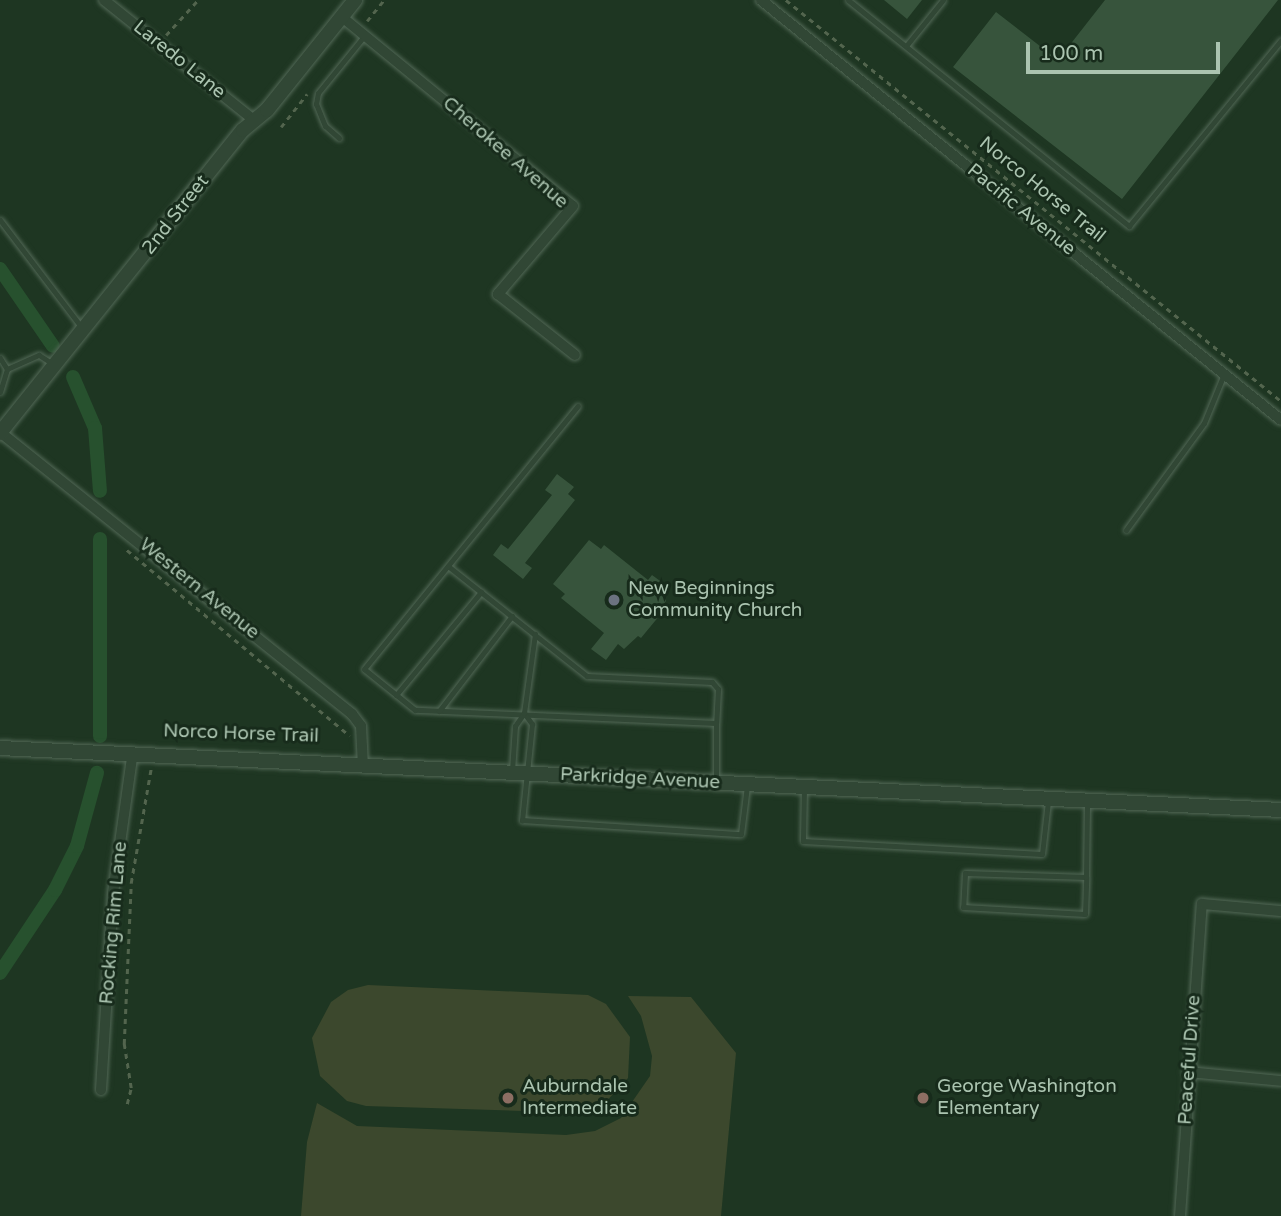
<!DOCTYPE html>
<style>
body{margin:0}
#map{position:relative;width:1281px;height:1216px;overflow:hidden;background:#1e3622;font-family:"Varela Round",sans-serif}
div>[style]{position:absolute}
.green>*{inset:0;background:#3c482d}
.canal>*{height:14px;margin:-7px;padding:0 7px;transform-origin:7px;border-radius:7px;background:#27512e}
.building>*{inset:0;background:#37543c}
.path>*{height:2.5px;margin-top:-1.25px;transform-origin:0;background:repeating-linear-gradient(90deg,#53654e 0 5px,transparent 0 10px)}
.roads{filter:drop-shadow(0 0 2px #526856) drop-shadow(0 0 2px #526856)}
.service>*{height:5px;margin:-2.5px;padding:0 2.5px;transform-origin:2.5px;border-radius:2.5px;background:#314735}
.minor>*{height:10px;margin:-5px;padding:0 5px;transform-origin:5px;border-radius:5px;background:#314735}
.tertiary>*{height:14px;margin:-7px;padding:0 7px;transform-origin:7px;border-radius:7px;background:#314735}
.dots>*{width:19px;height:19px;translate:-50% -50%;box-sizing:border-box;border:4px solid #172b1b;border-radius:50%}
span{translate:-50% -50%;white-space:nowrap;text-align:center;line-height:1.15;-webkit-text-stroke:6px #172b1b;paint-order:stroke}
.street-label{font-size:19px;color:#abc4b0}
.poi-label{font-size:19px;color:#abc4b0}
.left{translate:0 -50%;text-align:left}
.scale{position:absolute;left:1026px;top:42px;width:194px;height:32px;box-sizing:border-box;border:4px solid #abc4b0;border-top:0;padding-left:9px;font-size:21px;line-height:24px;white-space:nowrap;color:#abc4b0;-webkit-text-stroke:5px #172b1b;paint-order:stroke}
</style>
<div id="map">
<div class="green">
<i style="clip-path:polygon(368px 985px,588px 995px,606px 1004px,630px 1037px,628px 1078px,602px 1106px,584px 1113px,366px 1106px,347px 1101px,320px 1076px,312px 1038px,331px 1002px,348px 990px)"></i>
<i style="clip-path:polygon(628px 996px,691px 997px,736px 1053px,721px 1216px,301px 1216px,307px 1142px,317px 1103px,357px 1126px,566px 1135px,595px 1131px,621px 1118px,650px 1076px,652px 1056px,641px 1016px)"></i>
</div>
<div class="canal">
<i style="left:0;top:269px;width:93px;rotate:55.5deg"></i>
<i style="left:73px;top:377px;width:56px;rotate:66.7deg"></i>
<i style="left:95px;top:428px;width:63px;rotate:85.5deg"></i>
<i style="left:100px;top:736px;width:197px;rotate:-90deg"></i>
<i style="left:0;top:973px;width:100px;rotate:-56.5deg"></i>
<i style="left:55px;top:890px;width:49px;rotate:-63.4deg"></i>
<i style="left:77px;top:846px;width:76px;rotate:-74.7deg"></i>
</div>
<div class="building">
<i style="clip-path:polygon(884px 0,922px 0,907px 19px)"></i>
<i style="clip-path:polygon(1105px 0,1278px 0,1122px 199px,953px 67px,996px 12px,1058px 60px)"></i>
<i style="clip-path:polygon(557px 474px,574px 487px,568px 494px,575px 500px,525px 563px,532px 568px,523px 579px,493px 555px,501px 544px,508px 549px,552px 495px,545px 490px)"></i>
<i style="clip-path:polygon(589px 540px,601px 549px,604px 545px,648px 580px,652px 575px,667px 586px,662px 592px,666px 601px,657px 613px,660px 615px,641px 638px,638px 636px,624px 649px,618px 644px,606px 660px,591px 649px,604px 633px,561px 598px,565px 594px,553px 584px)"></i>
</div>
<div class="path">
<i style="left:786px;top:0;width:637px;rotate:39.01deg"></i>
<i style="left:367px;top:21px;width:27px;rotate:-51deg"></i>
<i style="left:166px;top:35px;width:47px;rotate:-47.6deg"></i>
<i style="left:281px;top:127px;width:42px;rotate:-51.8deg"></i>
<i style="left:127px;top:550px;width:290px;rotate:39.8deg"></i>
<i style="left:127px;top:1104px;width:16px;rotate:-76deg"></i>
<i style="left:131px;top:1088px;width:45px;rotate:-99deg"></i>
<i style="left:124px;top:1044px;width:161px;rotate:-87.5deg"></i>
<i style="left:131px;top:883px;width:117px;rotate:-80.1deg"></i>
</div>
<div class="roads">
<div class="service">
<i style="left:848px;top:0;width:361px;rotate:38.8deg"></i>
<i style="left:1129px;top:226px;width:240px;rotate:-50.7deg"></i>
<i style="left:906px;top:46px;width:59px;rotate:-51.2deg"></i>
<i style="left:339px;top:138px;width:18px;rotate:-139deg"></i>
<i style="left:325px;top:126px;width:24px;rotate:-112deg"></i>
<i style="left:316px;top:104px;width:11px;rotate:-80deg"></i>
<i style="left:318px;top:93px;width:75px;rotate:-51deg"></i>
<i style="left:0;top:220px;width:136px;rotate:52.8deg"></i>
<i style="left:0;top:358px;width:13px;rotate:58deg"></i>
<i style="left:7px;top:369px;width:24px;rotate:107deg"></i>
<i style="left:7px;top:369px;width:35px;rotate:-24deg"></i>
<i style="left:39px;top:355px;width:17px;rotate:33deg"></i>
<i style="left:1126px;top:530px;width:132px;rotate:-53.9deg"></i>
<i style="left:1204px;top:423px;width:53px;rotate:-67.8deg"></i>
<i style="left:448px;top:566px;width:177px;rotate:38.4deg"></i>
<i style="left:587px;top:676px;width:125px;rotate:2.7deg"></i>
<i style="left:712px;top:682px;width:9px;rotate:49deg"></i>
<i style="left:718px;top:689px;width:34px;rotate:93deg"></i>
<i style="left:716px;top:723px;width:301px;rotate:-177.5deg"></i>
<i style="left:415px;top:710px;width:65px;rotate:-141.2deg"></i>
<i style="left:364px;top:669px;width:339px;rotate:-50.9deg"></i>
<i style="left:396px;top:695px;width:134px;rotate:-50.5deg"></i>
<i style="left:439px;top:711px;width:120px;rotate:-52.5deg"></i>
<i style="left:524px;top:713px;width:14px;rotate:54deg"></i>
<i style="left:532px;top:724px;width:97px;rotate:95.9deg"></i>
<i style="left:522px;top:820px;width:219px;rotate:3.7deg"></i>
<i style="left:741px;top:834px;width:48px;rotate:-82.9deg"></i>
<i style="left:512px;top:771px;width:45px;rotate:-86.2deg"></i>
<i style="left:515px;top:726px;width:16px;rotate:-55deg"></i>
<i style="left:524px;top:713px;width:80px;rotate:-82.1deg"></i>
<i style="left:716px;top:780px;width:57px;rotate:-90deg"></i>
<i style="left:804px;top:787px;width:54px;rotate:91.1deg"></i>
<i style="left:803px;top:841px;width:239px;rotate:3.1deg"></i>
<i style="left:1042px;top:854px;width:53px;rotate:-83.5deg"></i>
<i style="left:1086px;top:877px;width:121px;rotate:-178.1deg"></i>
<i style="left:965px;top:873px;width:34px;rotate:93deg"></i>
<i style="left:963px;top:907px;width:122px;rotate:3.3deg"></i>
<i style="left:1085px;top:914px;width:37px;rotate:-88deg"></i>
<i style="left:1086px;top:877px;width:73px;rotate:-89.2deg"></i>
</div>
<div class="minor">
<i style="left:104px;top:0;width:192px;rotate:38.7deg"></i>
<i style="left:761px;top:0;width:668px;rotate:38.93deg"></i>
<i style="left:342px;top:17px;width:298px;rotate:39.3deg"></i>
<i style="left:573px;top:206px;width:116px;rotate:130.4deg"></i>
<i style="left:498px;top:294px;width:98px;rotate:38.4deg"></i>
<i style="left:0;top:432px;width:451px;rotate:38.7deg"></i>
<i style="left:352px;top:714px;width:15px;rotate:53deg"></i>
<i style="left:361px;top:726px;width:41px;rotate:87.2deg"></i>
<i style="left:1188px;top:1072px;width:93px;rotate:5.5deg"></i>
<i style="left:101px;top:1090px;width:197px;rotate:-86.5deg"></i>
<i style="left:113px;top:893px;width:137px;rotate:-82deg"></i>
<i style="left:1180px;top:1216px;width:313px;rotate:-86deg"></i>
<i style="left:1202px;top:904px;width:79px;rotate:5.1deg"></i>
</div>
<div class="tertiary">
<i style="left:0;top:433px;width:388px;rotate:-51.3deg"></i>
<i style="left:243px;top:130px;width:31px;rotate:-40deg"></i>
<i style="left:267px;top:110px;width:141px;rotate:-51.3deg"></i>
<i style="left:0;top:748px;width:1282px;rotate:2.77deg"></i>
</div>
</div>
<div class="dots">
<i style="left:614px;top:600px;background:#6b7280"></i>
<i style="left:508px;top:1098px;background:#8d6e63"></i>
<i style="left:923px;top:1098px;background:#8d6e63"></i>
</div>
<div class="street-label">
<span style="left:179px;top:60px;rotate:39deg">Laredo Lane</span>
<span style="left:505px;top:153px;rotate:41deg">Cherokee Avenue</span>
<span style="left:1042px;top:190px;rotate:39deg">Norco Horse Trail</span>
<span style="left:1021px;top:210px;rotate:39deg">Pacific Avenue</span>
<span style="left:176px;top:215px;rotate:-52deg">2nd Street</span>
<span style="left:199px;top:589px;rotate:39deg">Western Avenue</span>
<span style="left:241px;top:734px;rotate:2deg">Norco Horse Trail</span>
<span style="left:640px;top:779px;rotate:3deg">Parkridge Avenue</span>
<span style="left:114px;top:923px;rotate:-85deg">Rocking Rim Lane</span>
<span style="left:1190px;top:1060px;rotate:-86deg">Peaceful Drive</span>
</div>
<div class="poi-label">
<span class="left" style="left:628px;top:600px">New Beginnings<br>Community Church</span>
<span class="left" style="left:522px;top:1098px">Auburndale<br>Intermediate</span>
<span class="left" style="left:937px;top:1098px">George Washington<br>Elementary</span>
</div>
<div class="scale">100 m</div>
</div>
